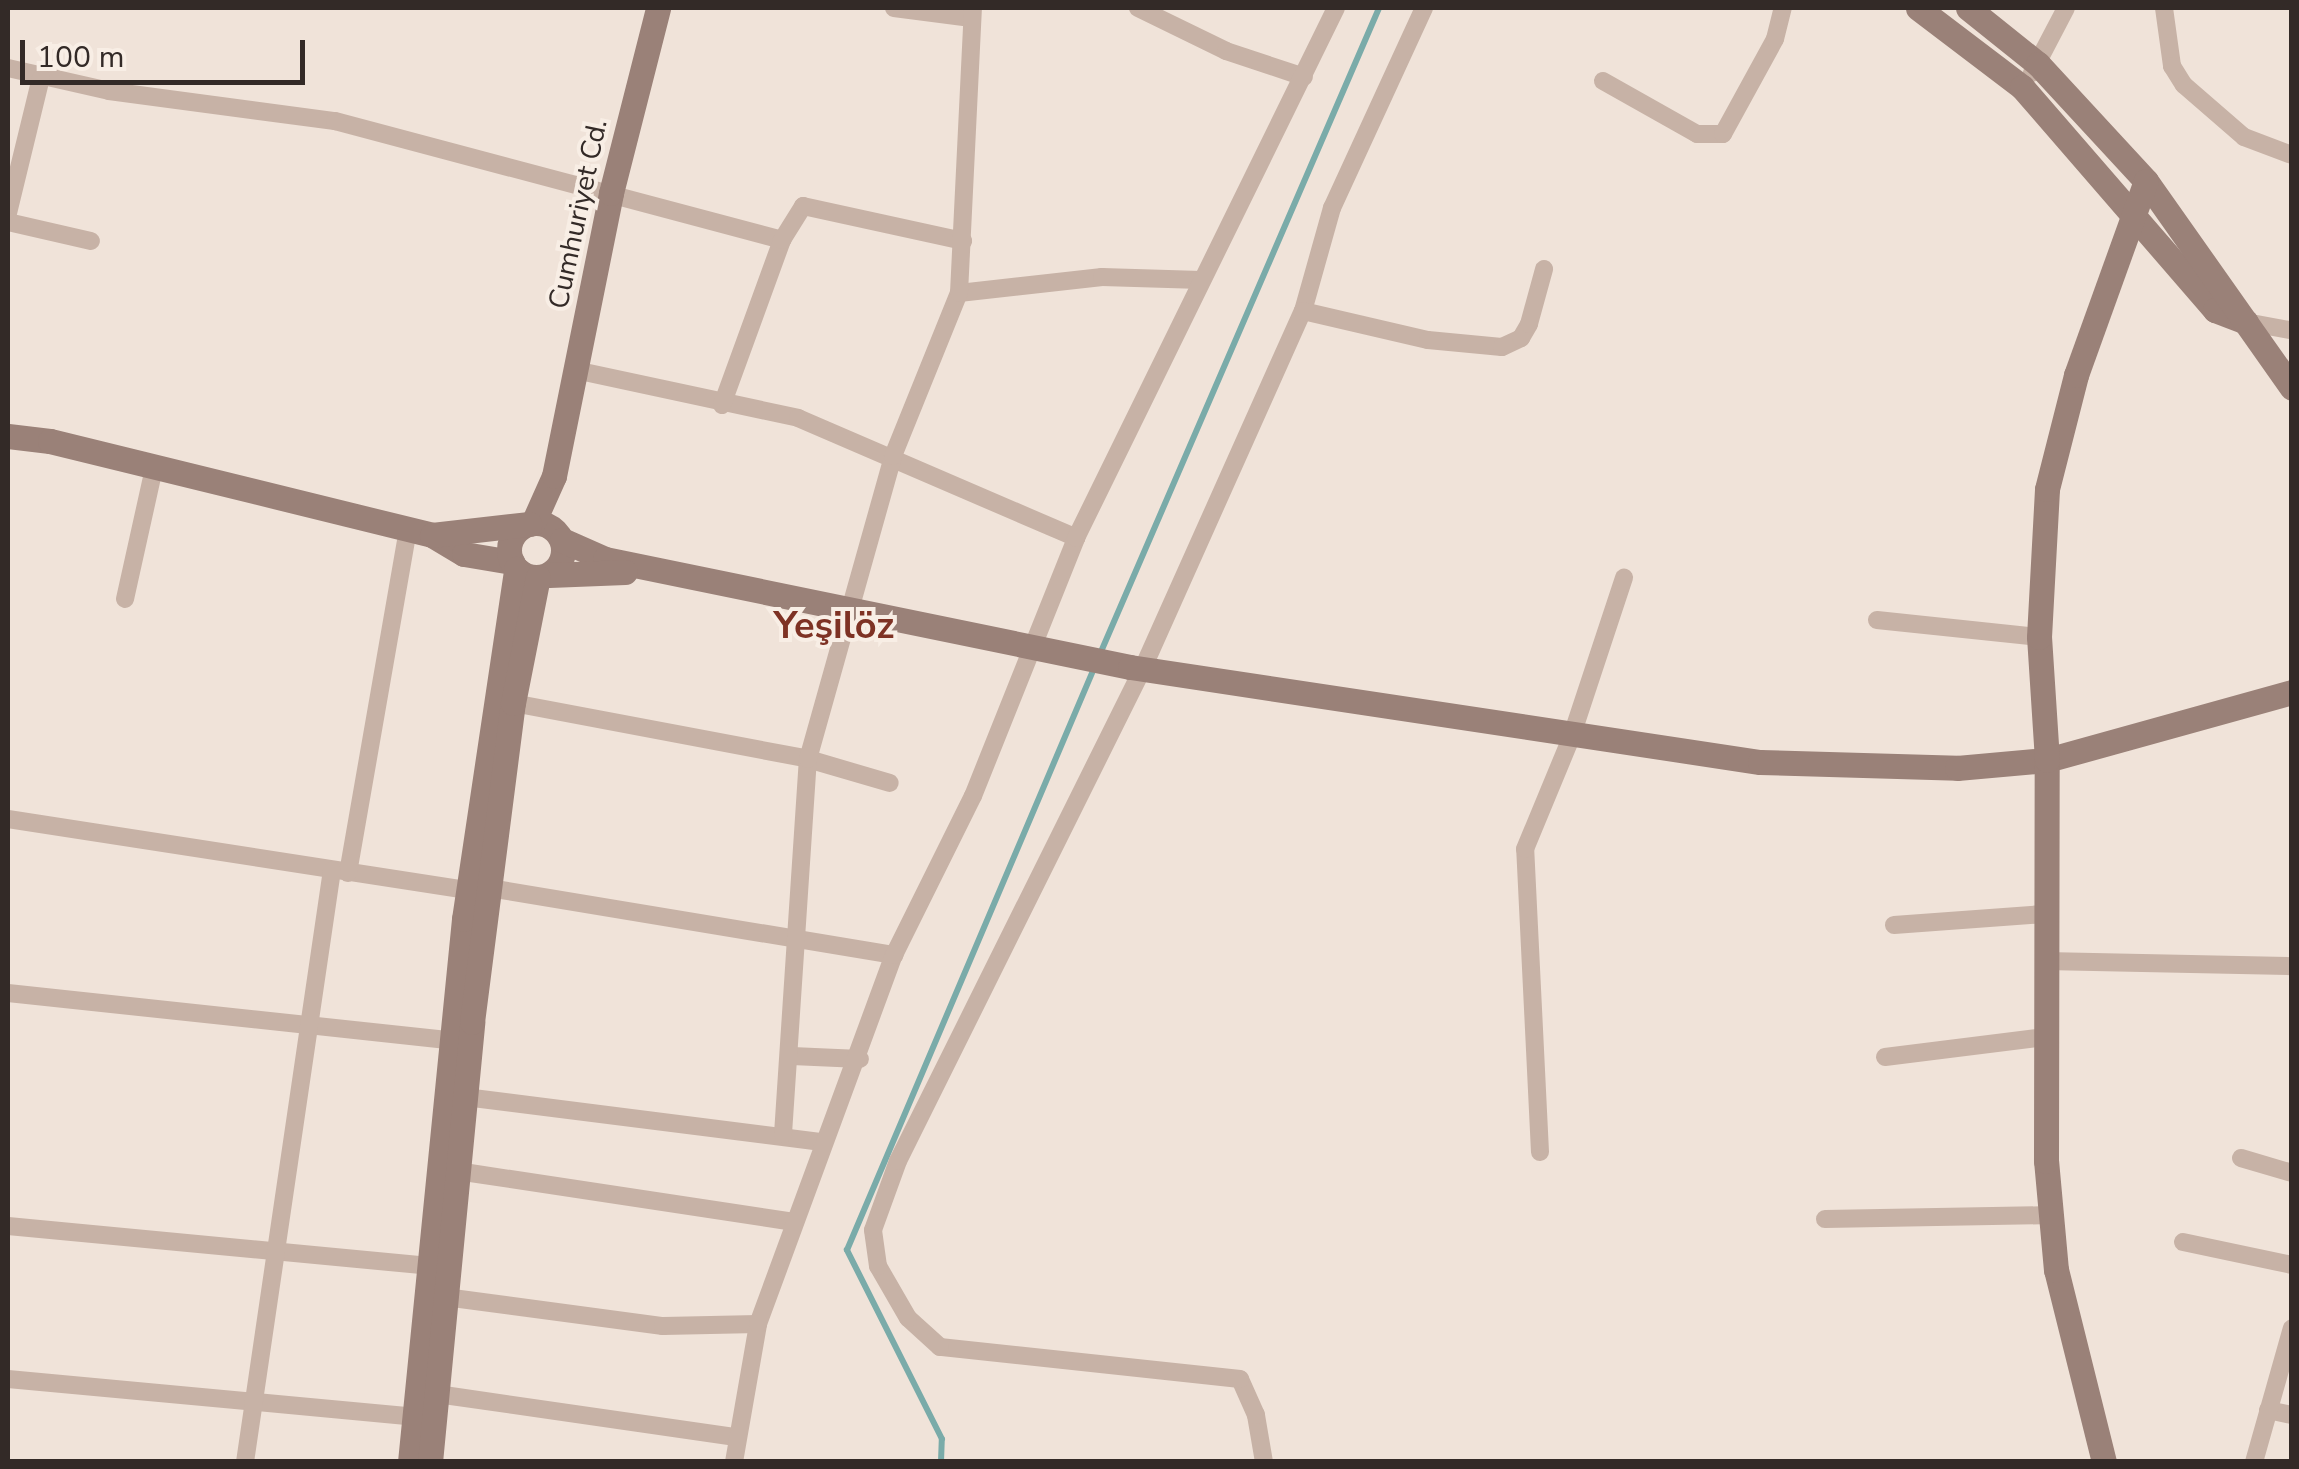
<!DOCTYPE html>
<meta charset="utf-8">
<style>
body{margin:0}
#map{position:relative;width:2299px;height:1469px;overflow:hidden;background:#f0e3d9;font-family:"Nunito Sans",sans-serif}
div>[style]{position:absolute}
.stream>*{height:6px;margin:-3px;padding:0 3px;transform-origin:3px;border-radius:3px;background:#7aaba9}
.street>*{height:18px;margin:-9px;padding:0 9px;transform-origin:9px;border-radius:9px;background:#c7b2a6}
.secondary>*{height:25px;margin:-12.5px;padding:0 12.5px;transform-origin:12.5px;border-radius:12.5px;background:#9a8178}
.secondary>.ring{margin:-12.5px;padding:0;box-sizing:content-box;background:none;border:25px solid #9a8178;border-radius:50%}
span{translate:-50% -50%;white-space:nowrap;text-align:center;line-height:1.15;-webkit-text-stroke:8px #f8eee5;paint-order:stroke}
.street-label{font-size:28px;color:#332a27}
.district-label{font-size:38px;color:#7e3224;font-weight:700}
.frame{position:absolute;inset:0;border:10px solid #332a27;pointer-events:none}
.scale{position:absolute;left:20px;top:40px;width:285px;height:45px;box-sizing:border-box;border:5px solid #332a27;border-top:0;padding-left:12px;font-size:30px;line-height:35px;white-space:nowrap;color:#332a27;-webkit-text-stroke:8px #f8eee5;paint-order:stroke}
</style>
<div id="map">
<div class="stream">
<i style="left:1100px;top:654px;width:704px;rotate:-66.64deg"></i>
<i style="left:941px;top:1462px;width:23px;rotate:-88deg"></i>
<i style="left:942px;top:1439px;width:212px;rotate:-116.7deg"></i>
<i style="left:847px;top:1250px;width:634px;rotate:-66.99deg"></i>
</div>
<div class="street">
<i style="left:894px;top:8px;width:78px;rotate:7.4deg"></i>
<i style="left:1138px;top:8px;width:98px;rotate:26deg"></i>
<i style="left:1226px;top:51px;width:82px;rotate:18.4deg"></i>
<i style="left:2164px;top:8px;width:59px;rotate:82.1deg"></i>
<i style="left:2172px;top:66px;width:22px;rotate:58deg"></i>
<i style="left:2184px;top:85px;width:79px;rotate:40.9deg"></i>
<i style="left:2244px;top:137px;width:51px;rotate:20.6deg"></i>
<i style="left:8px;top:68px;width:104px;rotate:12.8deg"></i>
<i style="left:109px;top:91px;width:228px;rotate:7.6deg"></i>
<i style="left:335px;top:121px;width:463px;rotate:14.9deg"></i>
<i style="left:2032px;top:73px;width:73px;rotate:-62.4deg"></i>
<i style="left:1603px;top:81px;width:108px;rotate:29.4deg"></i>
<i style="left:1697px;top:134px;width:26px"></i>
<i style="left:1723px;top:134px;width:108px;rotate:-61.3deg"></i>
<i style="left:1775px;top:39px;width:32px;rotate:-76deg"></i>
<i style="left:8px;top:213px;width:139px;rotate:-76.3deg"></i>
<i style="left:8px;top:222px;width:85px;rotate:12.9deg"></i>
<i style="left:959px;top:293px;width:144px;rotate:-6.4deg"></i>
<i style="left:1102px;top:277px;width:99px;rotate:1.7deg"></i>
<i style="left:1303px;top:311px;width:107px;rotate:-74.3deg"></i>
<i style="left:1332px;top:208px;width:220px;rotate:-65.3deg"></i>
<i style="left:2246px;top:322px;width:44px;rotate:10.5deg"></i>
<i style="left:575px;top:370px;width:228px;rotate:12.1deg"></i>
<i style="left:798px;top:418px;width:303px;rotate:23.3deg"></i>
<i style="left:722px;top:405px;width:176px;rotate:-70deg"></i>
<i style="left:782px;top:240px;width:40px;rotate:-58deg"></i>
<i style="left:803px;top:206px;width:164px;rotate:12.3deg"></i>
<i style="left:125px;top:599px;width:134px;rotate:-77.5deg"></i>
<i style="left:1877px;top:620px;width:163px;rotate:6deg"></i>
<i style="left:513px;top:703px;width:300px;rotate:10.7deg"></i>
<i style="left:808px;top:759px;width:85px;rotate:16.3deg"></i>
<i style="left:8px;top:819px;width:465px;rotate:8.8deg"></i>
<i style="left:348px;top:873px;width:348px;rotate:-80.1deg"></i>
<i style="left:489px;top:888px;width:411px;rotate:9.4deg"></i>
<i style="left:1894px;top:925px;width:150px;rotate:-4.2deg"></i>
<i style="left:2045px;top:961px;width:247px;rotate:1.2deg"></i>
<i style="left:8px;top:993px;width:444px;rotate:6.1deg"></i>
<i style="left:792px;top:1056px;width:68px;rotate:2.5deg"></i>
<i style="left:1885px;top:1057px;width:161px;rotate:-7.1deg"></i>
<i style="left:465px;top:1097px;width:360px;rotate:7.2deg"></i>
<i style="left:783px;top:1134px;width:376px;rotate:-86.2deg"></i>
<i style="left:808px;top:759px;width:315px;rotate:-74.3deg"></i>
<i style="left:893px;top:456px;width:176px;rotate:-68deg"></i>
<i style="left:959px;top:293px;width:285px;rotate:-87.2deg"></i>
<i style="left:1540px;top:1152px;width:303px;rotate:-92.8deg"></i>
<i style="left:1525px;top:849px;width:120px;rotate:-67.5deg"></i>
<i style="left:1571px;top:738px;width:169px;rotate:-71.7deg"></i>
<i style="left:2241px;top:1158px;width:53px;rotate:16.4deg"></i>
<i style="left:457px;top:1171px;width:341px;rotate:8.6deg"></i>
<i style="left:1825px;top:1219px;width:226px;rotate:-1deg"></i>
<i style="left:8px;top:1226px;width:434px;rotate:5.4deg"></i>
<i style="left:2183px;top:1242px;width:111px;rotate:11.9deg"></i>
<i style="left:445px;top:1297px;width:220px;rotate:7.6deg"></i>
<i style="left:663px;top:1326px;width:95px;rotate:-1.2deg"></i>
<i style="left:8px;top:1379px;width:419px;rotate:5.3deg"></i>
<i style="left:437px;top:1394px;width:302px;rotate:8.2deg"></i>
<i style="left:2268px;top:1410px;width:25px;rotate:12deg"></i>
<i style="left:245px;top:1462px;width:598px;rotate:-81.64deg"></i>
<i style="left:734px;top:1462px;width:140px;rotate:-80.1deg"></i>
<i style="left:758px;top:1324px;width:393px;rotate:-69.8deg"></i>
<i style="left:894px;top:955px;width:178px;rotate:-63.6deg"></i>
<i style="left:973px;top:796px;width:278px;rotate:-68.2deg"></i>
<i style="left:1076px;top:538px;width:590px;rotate:-63.87deg"></i>
<i style="left:1264px;top:1462px;width:48px;rotate:-99.7deg"></i>
<i style="left:1256px;top:1415px;width:39px;rotate:-114deg"></i>
<i style="left:1240px;top:1379px;width:302px;rotate:-173.9deg"></i>
<i style="left:940px;top:1347px;width:43px;rotate:-137.8deg"></i>
<i style="left:908px;top:1318px;width:60px;rotate:-120deg"></i>
<i style="left:878px;top:1266px;width:36px;rotate:-98deg"></i>
<i style="left:873px;top:1230px;width:73px;rotate:-70.1deg"></i>
<i style="left:898px;top:1161px;width:551px;rotate:-63.57deg"></i>
<i style="left:1143px;top:668px;width:391px;rotate:-65.9deg"></i>
<i style="left:1303px;top:311px;width:128px;rotate:13.1deg"></i>
<i style="left:1428px;top:340px;width:74px;rotate:5.4deg"></i>
<i style="left:1502px;top:347px;width:21px;rotate:-25deg"></i>
<i style="left:1521px;top:338px;width:16px;rotate:-60deg"></i>
<i style="left:1529px;top:324px;width:57px;rotate:-74.7deg"></i>
<i style="left:2254px;top:1462px;width:139px;rotate:-74.2deg"></i>
</div>
<div class="secondary">
<i style="left:1918px;top:8px;width:131px;rotate:37.2deg"></i>
<i style="left:2022px;top:87px;width:295px;rotate:49.1deg"></i>
<i style="left:2215px;top:310px;width:33px;rotate:21deg"></i>
<i style="left:1968px;top:8px;width:90px;rotate:38.7deg"></i>
<i style="left:2038px;top:64px;width:159px;rotate:47.3deg"></i>
<i style="left:2146px;top:181px;width:253px;rotate:54.8deg"></i>
<i style="left:8px;top:436px;width:42px;rotate:6.8deg"></i>
<i style="left:50px;top:441px;width:393px;rotate:13.8deg"></i>
<i style="left:432px;top:535px;width:37px;rotate:31deg"></i>
<i style="left:464px;top:554px;width:49px;rotate:9.5deg"></i>
<i class="ring" style="left:509px;top:523px;width:29px;height:29px"></i>
<i style="left:533px;top:523px;width:51px;rotate:-65.9deg"></i>
<i style="left:554px;top:476px;width:289px;rotate:-78.6deg"></i>
<i style="left:611px;top:193px;width:191px;rotate:-75.7deg"></i>
<i style="left:432px;top:535px;width:98px;rotate:-6.5deg"></i>
<i style="left:562px;top:540px;width:47px;rotate:23.8deg"></i>
<i style="left:605px;top:559px;width:536px;rotate:11.62deg"></i>
<i style="left:1130px;top:667px;width:637px;rotate:8.58deg"></i>
<i style="left:1760px;top:762px;width:197px;rotate:1.7deg"></i>
<i style="left:1957px;top:768px;width:90px;rotate:-5.1deg"></i>
<i style="left:2047px;top:760px;width:254px;rotate:-15.5deg"></i>
<i style="left:549px;top:575px;width:76px;rotate:-2.3deg"></i>
<i style="left:410px;top:1462px;width:546px;rotate:-84.32deg"></i>
<i style="left:464px;top:919px;width:354px;rotate:-81.5deg"></i>
<i style="left:430px;top:1462px;width:442px;rotate:-84.5deg"></i>
<i style="left:472px;top:1022px;width:322px;rotate:-82.7deg"></i>
<i style="left:513px;top:703px;width:128px;rotate:-78.8deg"></i>
<i style="left:2104px;top:1462px;width:198px;rotate:-104deg"></i>
<i style="left:2056px;top:1270px;width:109px;rotate:-95.2deg"></i>
<i style="left:2046px;top:1161px;width:401px;rotate:-89.9deg"></i>
<i style="left:2047px;top:760px;width:123px;rotate:-93.7deg"></i>
<i style="left:2039px;top:637px;width:148px;rotate:-86.9deg"></i>
<i style="left:2047px;top:489px;width:118px;rotate:-75.7deg"></i>
<i style="left:2076px;top:375px;width:206px;rotate:-70.2deg"></i>
</div>
<div class="street-label">
<span style="left:578px;top:214px;rotate:-78deg">Cumhuriyet Cd.</span>
</div>
<div class="district-label">
<span style="left:834px;top:626px">Yeşilöz</span>
</div>
<div class="frame"></div>
<div class="scale">100 m</div>
</div>
